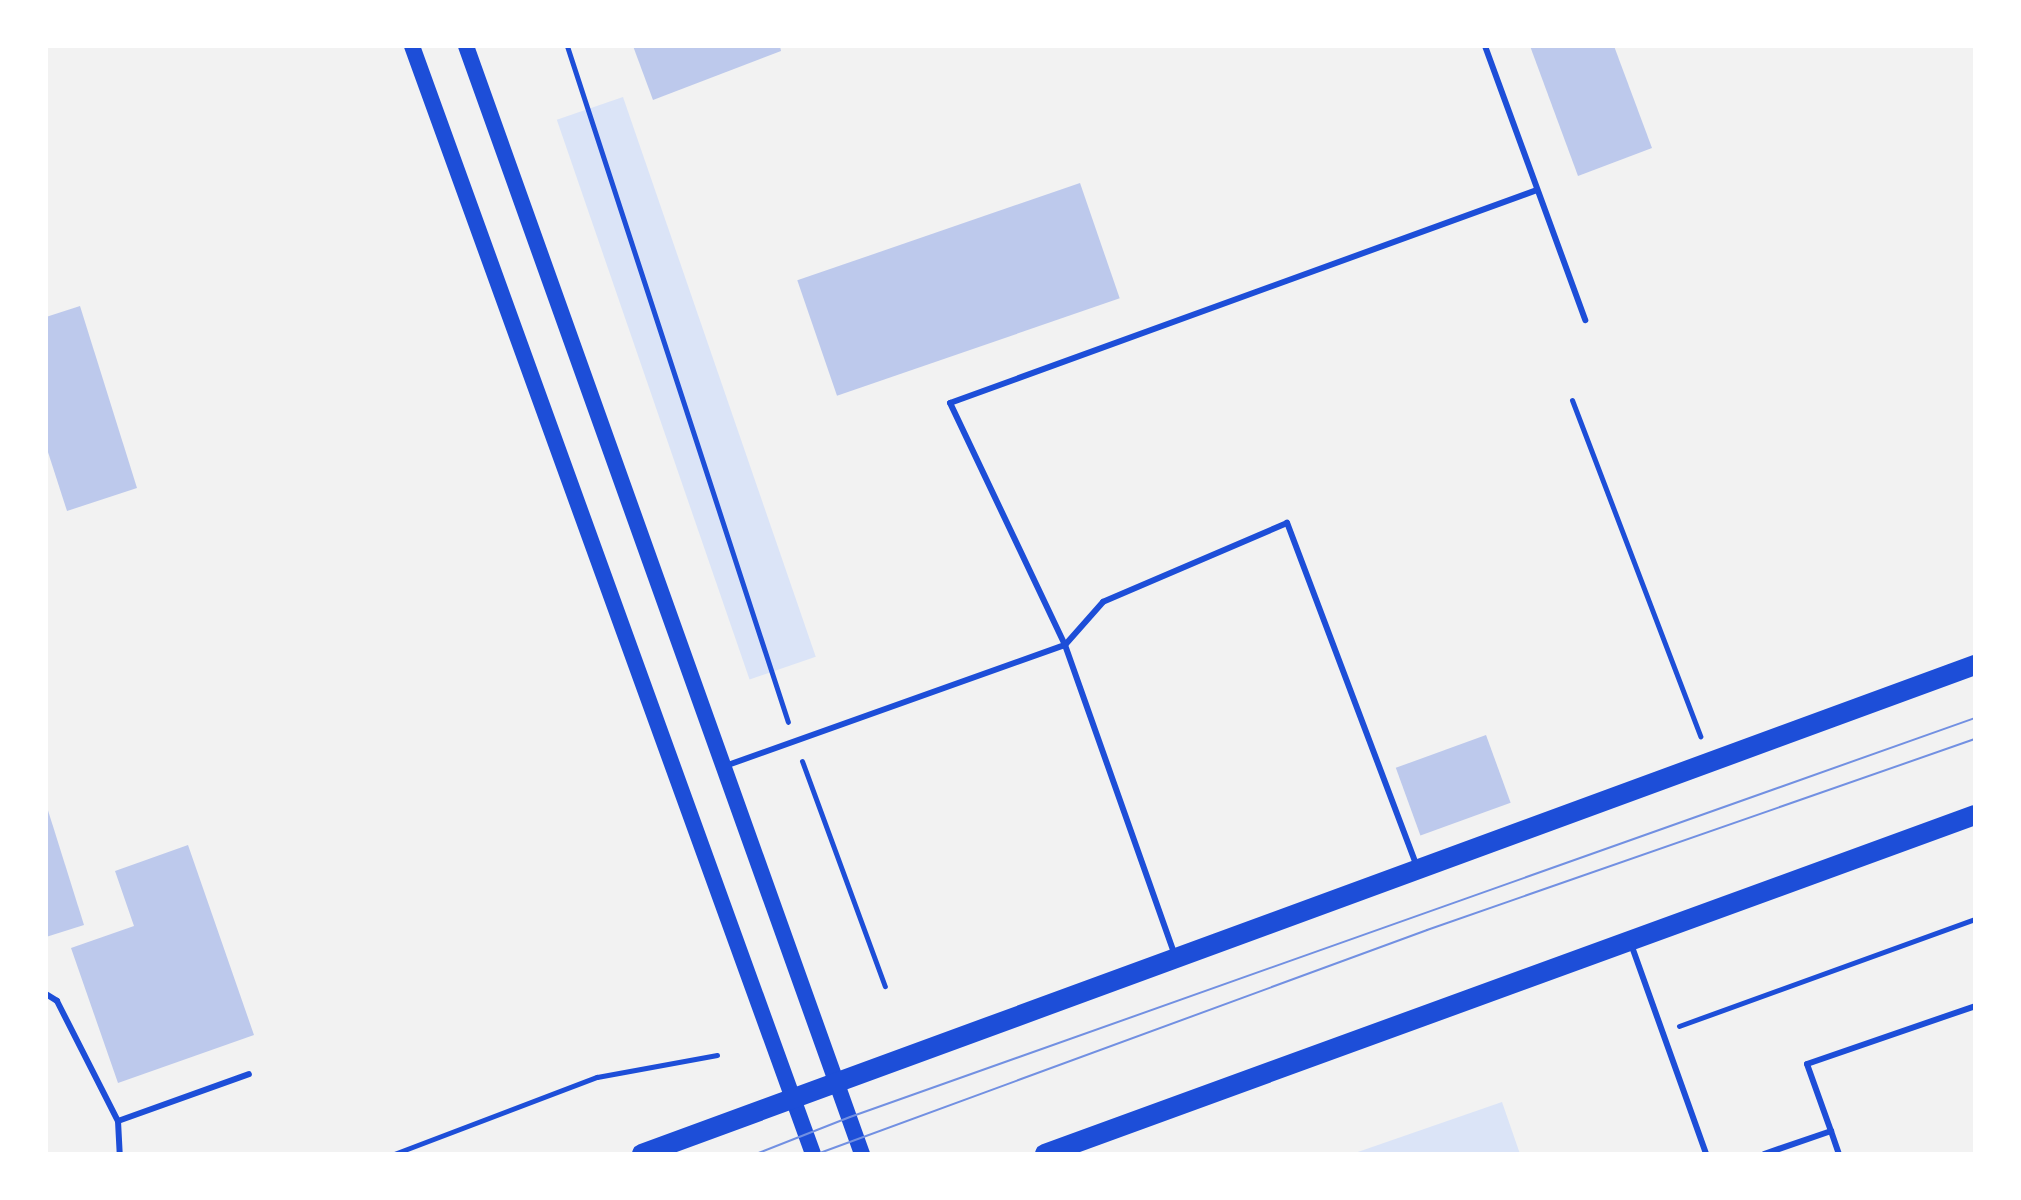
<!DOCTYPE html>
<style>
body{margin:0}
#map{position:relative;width:2021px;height:1200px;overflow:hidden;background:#f2f2f2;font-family:"Nunito Sans",sans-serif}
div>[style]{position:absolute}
.green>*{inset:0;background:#dbe4f7;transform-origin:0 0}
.building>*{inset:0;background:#bdc9ec;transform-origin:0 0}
.path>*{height:5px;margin:-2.5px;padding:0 2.5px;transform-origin:2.5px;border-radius:2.5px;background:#1d4ed8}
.service>*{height:6px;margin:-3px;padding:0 3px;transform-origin:3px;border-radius:3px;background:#1d4ed8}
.secondary>*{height:16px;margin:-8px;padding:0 8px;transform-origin:8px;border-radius:8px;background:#1d4ed8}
.primary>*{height:20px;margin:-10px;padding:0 10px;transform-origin:10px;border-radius:10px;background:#1d4ed8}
.tram>*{height:2px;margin:-1px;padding:0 1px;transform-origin:1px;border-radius:1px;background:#7290e2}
span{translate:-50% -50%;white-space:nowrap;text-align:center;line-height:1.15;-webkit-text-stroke:8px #fff;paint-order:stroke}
.frame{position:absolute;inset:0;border:48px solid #fff;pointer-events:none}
</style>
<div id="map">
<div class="green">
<i style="left:623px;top:97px;width:592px;height:70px;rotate:71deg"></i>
<i style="clip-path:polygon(1502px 1102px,1520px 1154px,1352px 1154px)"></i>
</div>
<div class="building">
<i style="clip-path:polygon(633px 46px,780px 46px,781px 51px,653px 100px)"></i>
<i style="clip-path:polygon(1530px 46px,1614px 46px,1652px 148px,1578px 176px)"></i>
<i style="left:1080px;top:183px;width:122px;height:299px;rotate:71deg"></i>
<i style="clip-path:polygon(80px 306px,137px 488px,67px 511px,46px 446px,46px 317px)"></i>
<i style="left:1486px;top:735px;width:72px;height:96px;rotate:70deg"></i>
<i style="clip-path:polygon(46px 804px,84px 925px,46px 937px)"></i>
<i style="clip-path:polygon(188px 845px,254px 1035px,118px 1083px,71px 948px,134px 926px,115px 871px)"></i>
</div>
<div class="path">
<i style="left:567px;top:46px;width:711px;rotate:71.9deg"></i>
<i style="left:1572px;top:400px;width:360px;rotate:69.1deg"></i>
<i style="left:802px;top:761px;width:240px;rotate:69.8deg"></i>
<i style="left:1679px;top:1026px;width:315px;rotate:-19.9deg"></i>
<i style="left:394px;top:1154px;width:217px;rotate:-20.8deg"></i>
<i style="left:597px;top:1077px;width:122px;rotate:-10.4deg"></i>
</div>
<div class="service">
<i style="left:1485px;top:46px;width:292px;rotate:69.9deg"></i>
<i style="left:725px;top:766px;width:361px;rotate:-19.6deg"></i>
<i style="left:1065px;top:645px;width:327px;rotate:70.5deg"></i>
<i style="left:1416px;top:864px;width:365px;rotate:-110.7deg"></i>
<i style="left:1287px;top:523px;width:200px;rotate:156.8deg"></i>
<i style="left:1103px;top:602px;width:57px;rotate:131.5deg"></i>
<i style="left:1065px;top:645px;width:268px;rotate:-115.4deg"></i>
<i style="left:950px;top:403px;width:624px;rotate:-19.94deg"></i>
<i style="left:1631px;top:944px;width:223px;rotate:70.3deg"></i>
<i style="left:46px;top:994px;width:13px;rotate:32deg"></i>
<i style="left:57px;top:1001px;width:135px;rotate:63.1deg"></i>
<i style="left:118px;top:1121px;width:33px;rotate:87deg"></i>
<i style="left:118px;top:1121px;width:139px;rotate:-19.7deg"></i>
<i style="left:1831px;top:1131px;width:24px;rotate:71deg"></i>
<i style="left:1764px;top:1154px;width:71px;rotate:-18.9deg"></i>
<i style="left:1831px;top:1131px;width:71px;rotate:-109.7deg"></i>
<i style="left:1807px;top:1064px;width:178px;rotate:-19deg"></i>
</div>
<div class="secondary">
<i style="left:412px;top:46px;width:1178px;rotate:70.1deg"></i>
<i style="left:466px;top:46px;width:1177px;rotate:70.33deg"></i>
</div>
<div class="primary">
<i style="left:642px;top:1154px;width:1420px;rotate:-20.15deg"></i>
<i style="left:1045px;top:1154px;width:990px;rotate:-20.03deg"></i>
</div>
<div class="tram">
<i style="left:756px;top:1154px;width:101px;rotate:-21.5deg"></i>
<i style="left:850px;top:1117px;width:1194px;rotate:-19.53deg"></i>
<i style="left:817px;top:1154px;width:650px;rotate:-20.16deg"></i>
<i style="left:1427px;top:930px;width:580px;rotate:-19.22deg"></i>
</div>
<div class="frame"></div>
</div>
